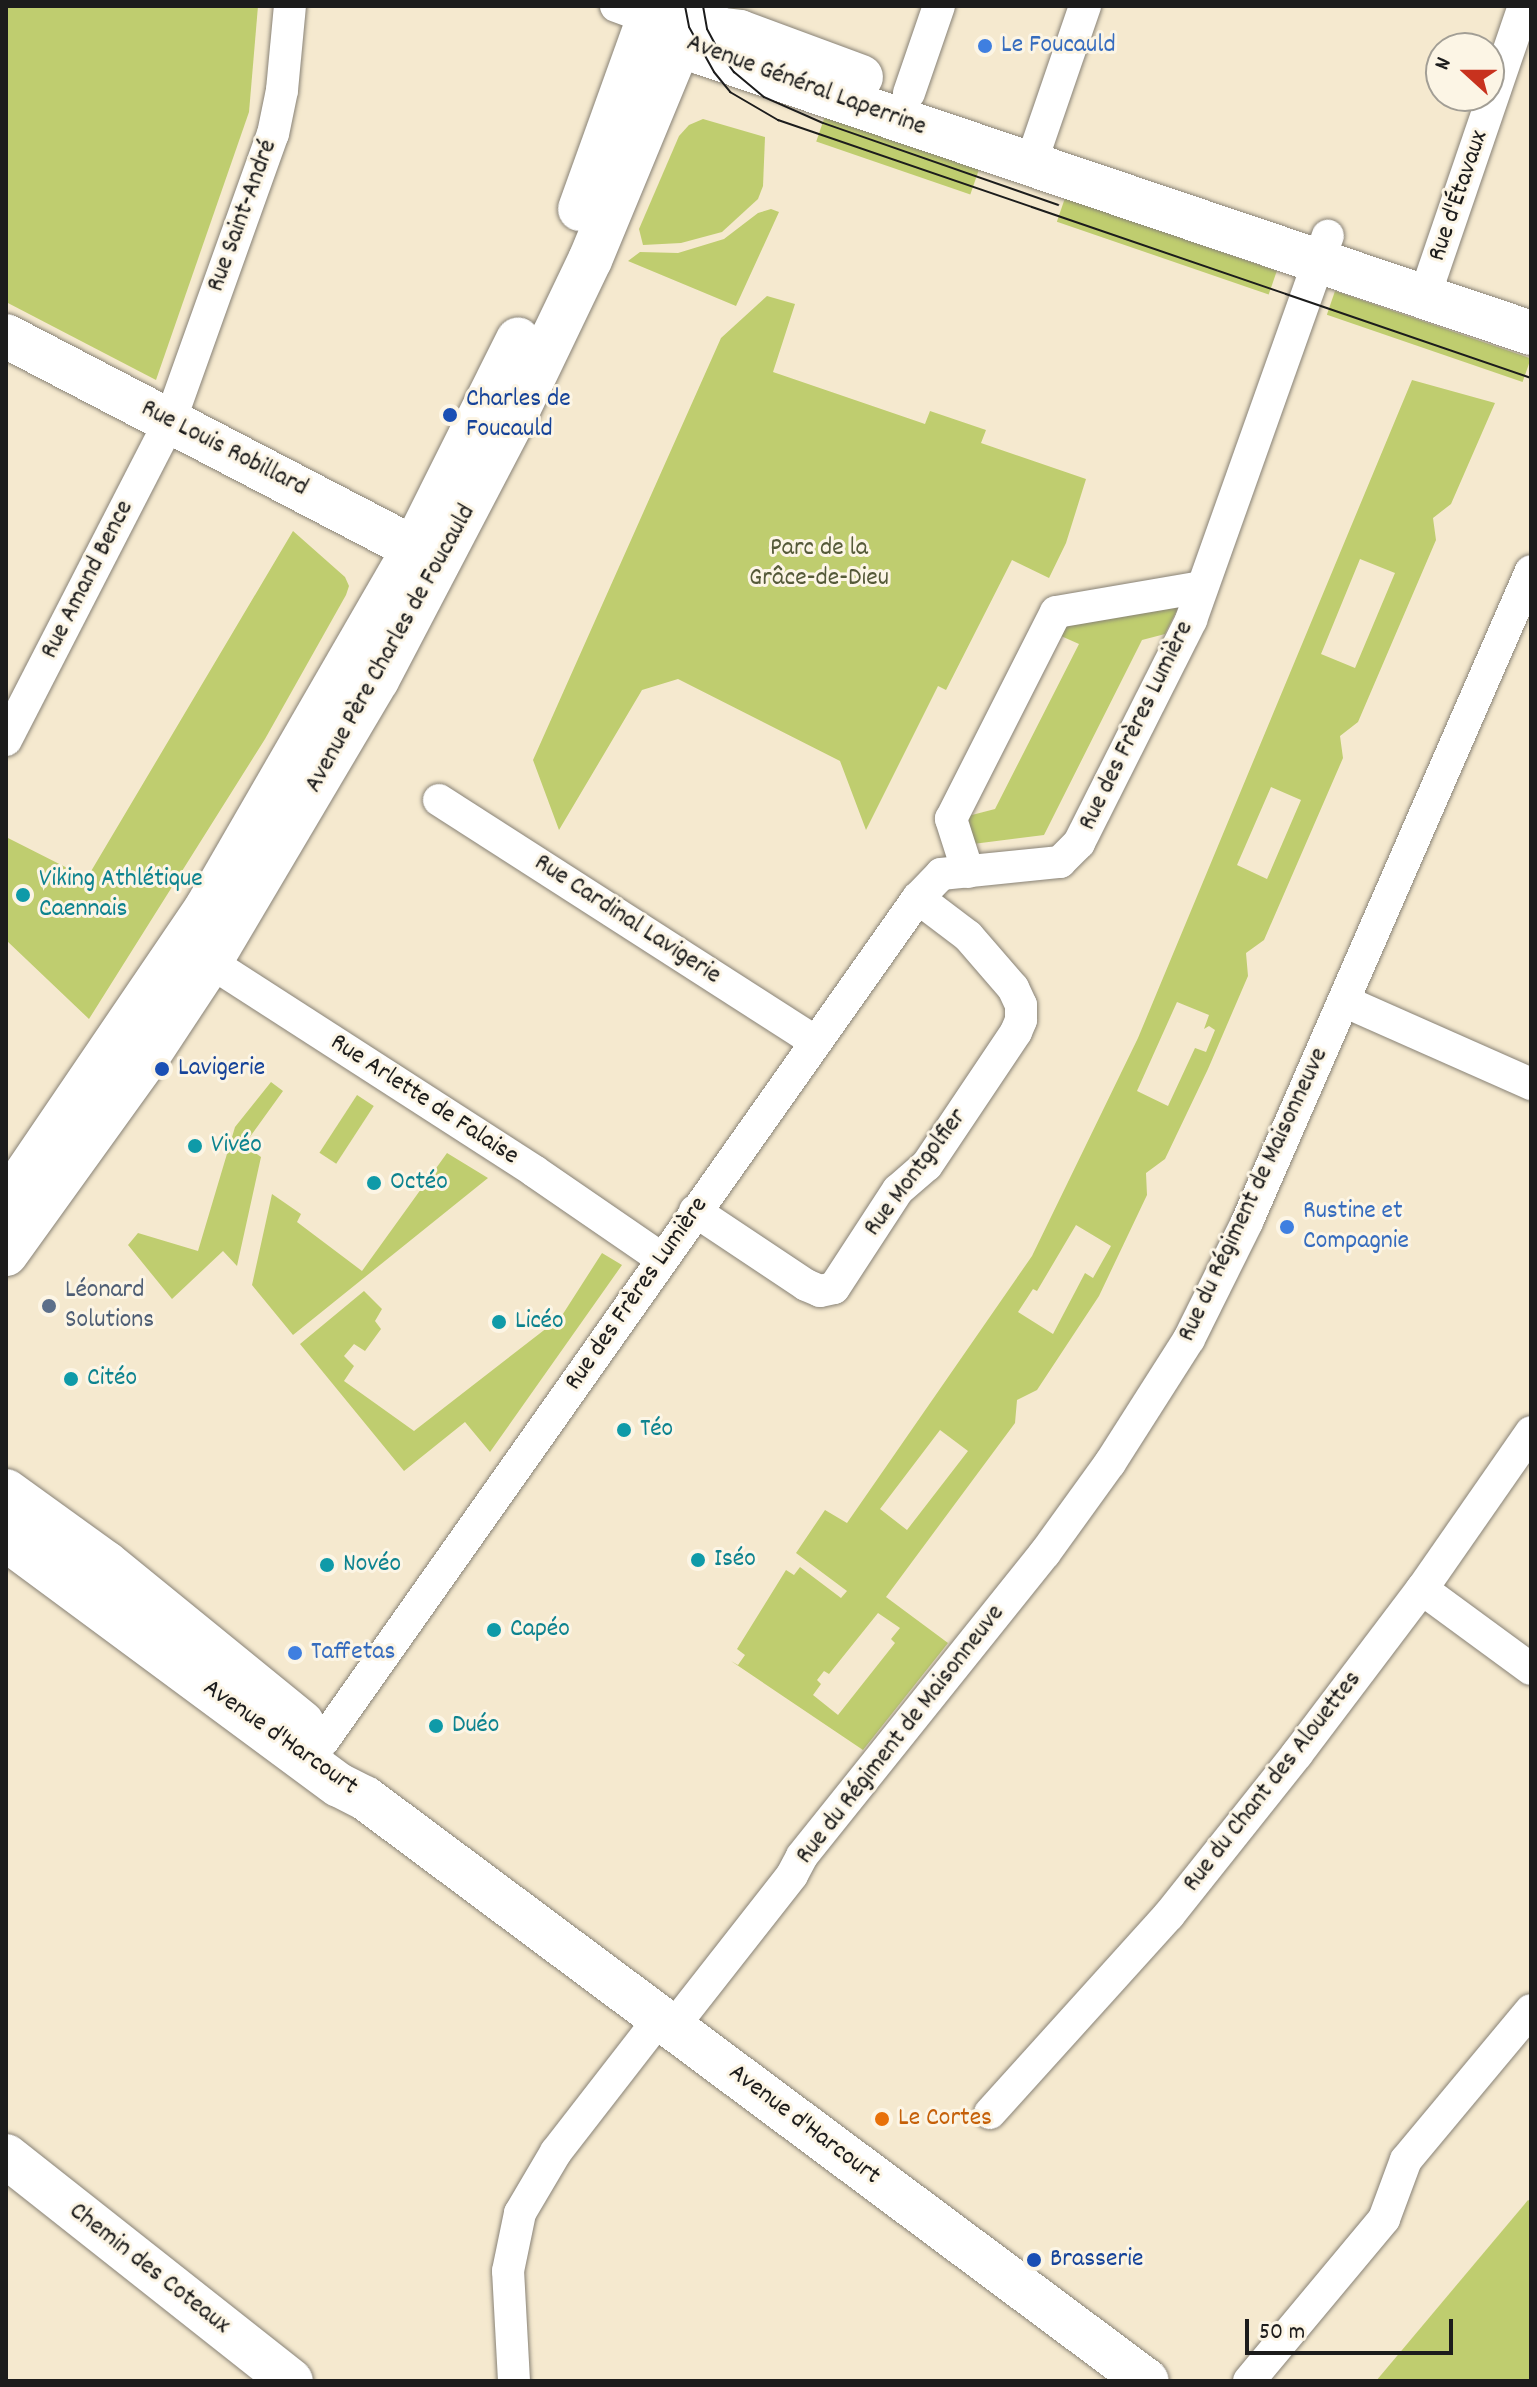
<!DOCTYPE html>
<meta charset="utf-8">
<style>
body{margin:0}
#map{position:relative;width:1537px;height:2387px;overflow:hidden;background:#f5e9cf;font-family:Dekko,sans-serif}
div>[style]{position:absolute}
.green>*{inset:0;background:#bfcd6f;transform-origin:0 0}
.roads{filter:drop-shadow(0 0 2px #888276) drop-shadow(0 0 2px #888276)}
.street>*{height:32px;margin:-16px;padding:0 16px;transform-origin:16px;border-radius:16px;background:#fff}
.secondary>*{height:44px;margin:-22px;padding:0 22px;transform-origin:22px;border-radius:22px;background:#fff}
.tram>*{height:2px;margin:-1px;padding:0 1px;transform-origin:1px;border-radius:1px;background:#1c1c1c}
.dots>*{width:22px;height:22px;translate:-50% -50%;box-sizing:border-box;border:4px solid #fcf5e5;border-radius:50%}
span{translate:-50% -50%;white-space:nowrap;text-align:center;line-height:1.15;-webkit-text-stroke:6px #fcf5e5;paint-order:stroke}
.shop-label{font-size:26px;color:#366cbe}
.left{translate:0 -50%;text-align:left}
.street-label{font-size:26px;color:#1c1c1c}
.transit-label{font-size:26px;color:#164399}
.park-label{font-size:26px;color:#555a39}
.culture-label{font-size:26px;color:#0d838f}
.service-label{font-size:26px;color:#4e5e75}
.food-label{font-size:26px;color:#c56008}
.frame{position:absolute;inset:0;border:8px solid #1c1c1c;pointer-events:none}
.north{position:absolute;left:1425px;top:32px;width:80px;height:80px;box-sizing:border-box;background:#fcf5e5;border:2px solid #a29e95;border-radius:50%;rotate:291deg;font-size:22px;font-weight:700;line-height:32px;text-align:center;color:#1c1c1c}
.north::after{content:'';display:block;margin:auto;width:28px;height:36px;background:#c8321e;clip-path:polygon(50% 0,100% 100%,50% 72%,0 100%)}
.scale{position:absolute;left:1245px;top:2319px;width:208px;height:36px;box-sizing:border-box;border:4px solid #1c1c1c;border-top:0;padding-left:10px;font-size:24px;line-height:28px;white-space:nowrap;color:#1c1c1c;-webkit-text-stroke:6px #fcf5e5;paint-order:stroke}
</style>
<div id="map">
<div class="green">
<i style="clip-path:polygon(6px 6px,258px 6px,249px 112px,156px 380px,6px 302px)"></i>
<i style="left:825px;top:116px;width:163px;height:27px;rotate:19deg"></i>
<i style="clip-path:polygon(703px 119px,765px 137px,763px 186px,758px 199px,722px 232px,681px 243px,643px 245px,639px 229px,679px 136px,689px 125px)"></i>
<i style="left:1065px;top:198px;width:224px;height:25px;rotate:19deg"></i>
<i style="clip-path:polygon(771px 209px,779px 212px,736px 306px,628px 261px,640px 252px,678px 253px,724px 239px,758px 213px)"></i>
<i style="left:1335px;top:291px;width:207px;height:25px;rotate:19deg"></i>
<i style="clip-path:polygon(767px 296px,795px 304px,773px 372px,925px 424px,930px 411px,986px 430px,981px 443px,1086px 479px,1066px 543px,1049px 578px,1012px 560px,946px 690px,938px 686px,866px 830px,840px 761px,678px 679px,642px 690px,559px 830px,533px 760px,721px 338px)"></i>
<i style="clip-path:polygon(evenodd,1412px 380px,1495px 403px,1451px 504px,1433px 518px,1436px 540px,1358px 722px,1340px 736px,1343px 758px,1264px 940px,1246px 953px,1248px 976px,1208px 1069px,1165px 1159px,1146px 1173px,1147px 1195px,1099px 1296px,1037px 1390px,1017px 1400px,1015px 1423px,886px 1597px,948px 1643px,863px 1750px,731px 1661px,738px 1665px,745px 1655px,737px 1649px,786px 1570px,794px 1575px,800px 1567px,841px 1598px,847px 1591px,796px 1553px,825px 1510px,847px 1523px,1032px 1256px,1138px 1038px,1412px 380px,1360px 559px,1395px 573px,1355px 668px,1321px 654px,1360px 559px,1412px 380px,1271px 787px,1301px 800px,1267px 879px,1237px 865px,1271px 787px,1412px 380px,1177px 1002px,1209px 1015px,1204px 1029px,1209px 1026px,1215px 1030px,1206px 1052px,1195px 1048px,1168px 1106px,1137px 1091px,1177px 1002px,1412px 380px,1076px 1225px,1111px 1246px,1093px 1278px,1085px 1273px,1053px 1334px,1018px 1312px,1033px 1289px,1037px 1291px,1076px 1225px,1412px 380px,940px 1430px,968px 1451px,907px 1530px,880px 1509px,940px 1430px,1412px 380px,878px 1613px,900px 1628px,891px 1639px,895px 1643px,838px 1715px,813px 1695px,821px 1684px,817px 1680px,824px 1671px,829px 1674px,878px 1613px)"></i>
<i style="clip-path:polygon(293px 531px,345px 577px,349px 586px,346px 595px,265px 739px,89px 1019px,6px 940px,6px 837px,87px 878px)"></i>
<i style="clip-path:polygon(1180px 604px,1165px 634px,1142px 640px,1044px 835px,973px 844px,968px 816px,995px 809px,1079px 644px,1061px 636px,1069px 622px)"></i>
<i style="clip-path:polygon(271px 1082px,283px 1091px,244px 1145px,261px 1157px,237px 1266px,223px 1251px,172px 1299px,128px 1245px,138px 1233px,198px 1251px,235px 1127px)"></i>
<i style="left:357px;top:1095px;width:20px;height:69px;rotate:33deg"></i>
<i style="clip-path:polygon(447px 1153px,488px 1178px,293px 1335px,252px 1285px,272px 1194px,301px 1214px,297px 1222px,362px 1271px)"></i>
<i style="clip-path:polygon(602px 1253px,622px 1265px,490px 1452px,465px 1422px,404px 1471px,300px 1344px,364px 1291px,382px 1309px,375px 1321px,381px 1329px,365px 1351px,354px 1344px,344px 1356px,354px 1366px,344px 1381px,414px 1431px,561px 1317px)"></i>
<i style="clip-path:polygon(1528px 2200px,1531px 2202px,1531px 2381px,1376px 2381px)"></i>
</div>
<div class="roads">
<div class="street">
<i style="left:616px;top:6px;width:35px;rotate:20deg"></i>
<i style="left:909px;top:93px;width:92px;rotate:-71deg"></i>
<i style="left:1031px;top:163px;width:166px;rotate:-71deg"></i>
<i style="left:1425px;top:295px;width:305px;rotate:-71.1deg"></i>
<i style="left:6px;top:740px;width:359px;rotate:-62.8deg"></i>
<i style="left:170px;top:421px;width:305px;rotate:-70.3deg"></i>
<i style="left:273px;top:134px;width:45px;rotate:-78.4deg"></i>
<i style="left:282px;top:90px;width:84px;rotate:-84.6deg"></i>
<i style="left:439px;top:800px;width:447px;rotate:32.7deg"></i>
<i style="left:968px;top:872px;width:56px;rotate:-107.8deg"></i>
<i style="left:951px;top:819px;width:232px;rotate:-63.1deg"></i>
<i style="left:1056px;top:612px;width:148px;rotate:-9.7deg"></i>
<i style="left:193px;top:951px;width:406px;rotate:32.8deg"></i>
<i style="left:534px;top:1171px;width:155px;rotate:34.5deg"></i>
<i style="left:1344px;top:1001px;width:205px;rotate:23.9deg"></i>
<i style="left:695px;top:1211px;width:133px;rotate:33.7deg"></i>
<i style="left:806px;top:1285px;width:15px;rotate:23deg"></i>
<i style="left:820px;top:1291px;width:14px;rotate:-12deg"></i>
<i style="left:834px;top:1288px;width:117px;rotate:-56.9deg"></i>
<i style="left:898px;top:1190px;width:38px;rotate:-41deg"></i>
<i style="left:927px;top:1165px;width:160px;rotate:-56.2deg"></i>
<i style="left:1016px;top:1032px;width:13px;rotate:-67deg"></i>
<i style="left:1021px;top:1020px;width:15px;rotate:-90deg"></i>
<i style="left:1021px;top:1005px;width:19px;rotate:-115deg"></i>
<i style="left:1013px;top:988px;width:69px;rotate:-130.9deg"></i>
<i style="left:968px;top:936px;width:63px;rotate:-142.8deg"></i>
<i style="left:1422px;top:1589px;width:135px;rotate:36.3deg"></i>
<i style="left:323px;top:1741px;width:1032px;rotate:-54.79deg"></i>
<i style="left:918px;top:898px;width:33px;rotate:-46deg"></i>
<i style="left:941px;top:874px;width:120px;rotate:-5.8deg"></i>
<i style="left:1060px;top:862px;width:27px;rotate:-45deg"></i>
<i style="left:1079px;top:843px;width:250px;rotate:-63.3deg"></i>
<i style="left:1191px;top:620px;width:408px;rotate:-70.4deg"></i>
<i style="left:673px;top:2027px;width:193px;rotate:-51.9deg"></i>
<i style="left:792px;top:1875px;width:21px;rotate:-62deg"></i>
<i style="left:802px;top:1856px;width:388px;rotate:-51.3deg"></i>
<i style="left:1045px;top:1553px;width:111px;rotate:-54.2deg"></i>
<i style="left:1110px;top:1463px;width:147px;rotate:-57.5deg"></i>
<i style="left:1189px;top:1339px;width:131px;rotate:-63.6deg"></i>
<i style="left:1247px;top:1222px;width:710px;rotate:-66.43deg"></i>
<i style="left:990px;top:2113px;width:267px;rotate:-47.9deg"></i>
<i style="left:1169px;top:1915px;width:206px;rotate:-51.5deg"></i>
<i style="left:1297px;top:1754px;width:207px;rotate:-52.9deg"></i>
<i style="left:1422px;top:1589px;width:191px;rotate:-55.2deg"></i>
<i style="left:514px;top:2381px;width:110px;rotate:-93.1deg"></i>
<i style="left:508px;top:2271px;width:59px;rotate:-78.3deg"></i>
<i style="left:520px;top:2213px;width:71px;rotate:-59.5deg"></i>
<i style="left:556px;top:2152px;width:170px;rotate:-52.2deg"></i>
<i style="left:1249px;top:2381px;width:211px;rotate:-50.2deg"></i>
<i style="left:1384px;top:2219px;width:63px;rotate:-69.6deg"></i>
<i style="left:1406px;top:2160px;width:195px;rotate:-50.2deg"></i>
</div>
<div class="secondary">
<i style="left:675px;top:24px;width:65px;rotate:7deg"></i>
<i style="left:740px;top:32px;width:129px;rotate:20.4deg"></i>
<i style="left:660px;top:27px;width:49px;rotate:31.8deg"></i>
<i style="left:702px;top:53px;width:875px;rotate:18.66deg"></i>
<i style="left:580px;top:209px;width:216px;rotate:-70.2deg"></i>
<i style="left:6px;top:336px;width:488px;rotate:27.5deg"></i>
<i style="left:6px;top:1203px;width:358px;rotate:-55.8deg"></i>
<i style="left:207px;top:907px;width:414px;rotate:-60deg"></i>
<i style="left:414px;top:548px;width:233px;rotate:-63.5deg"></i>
<i style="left:6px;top:1254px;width:240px;rotate:-54.3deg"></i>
<i style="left:146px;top:1059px;width:116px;rotate:-56.6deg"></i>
<i style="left:210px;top:962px;width:328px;rotate:-59.4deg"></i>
<i style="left:377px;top:680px;width:305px;rotate:-62.4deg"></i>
<i style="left:518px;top:410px;width:166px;rotate:-64.4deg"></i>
<i style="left:590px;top:260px;width:235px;rotate:-67.5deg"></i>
<i style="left:680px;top:43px;width:23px;rotate:-40deg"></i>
<i style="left:698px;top:28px;width:23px;rotate:-70deg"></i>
<i style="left:6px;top:1491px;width:123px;rotate:35.8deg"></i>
<i style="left:106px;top:1563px;width:253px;rotate:39.2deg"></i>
<i style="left:6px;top:1539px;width:414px;rotate:36.5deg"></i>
<i style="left:339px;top:1785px;width:29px;rotate:27deg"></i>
<i style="left:365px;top:1798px;width:975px;rotate:36.71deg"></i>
<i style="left:6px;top:2156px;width:363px;rotate:38.3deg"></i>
</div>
</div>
<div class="tram">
<i style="left:685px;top:6px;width:21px;rotate:79deg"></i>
<i style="left:689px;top:27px;width:51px;rotate:60.9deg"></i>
<i style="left:714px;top:72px;width:26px;rotate:51deg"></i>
<i style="left:730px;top:92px;width:56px;rotate:30.3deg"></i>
<i style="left:778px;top:120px;width:796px;rotate:18.91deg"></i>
<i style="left:703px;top:6px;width:23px;rotate:80deg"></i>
<i style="left:707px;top:29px;width:27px;rotate:62deg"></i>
<i style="left:720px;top:53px;width:24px;rotate:54deg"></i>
<i style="left:734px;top:72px;width:39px;rotate:40deg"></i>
<i style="left:764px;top:97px;width:64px;rotate:23.8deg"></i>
<i style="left:823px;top:123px;width:249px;rotate:19.2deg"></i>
</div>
<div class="dots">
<i style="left:985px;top:46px;background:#3f7fe0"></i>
<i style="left:450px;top:415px;background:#1a4fb4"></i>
<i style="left:23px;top:895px;background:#0f9aa8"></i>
<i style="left:162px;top:1069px;background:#1a4fb4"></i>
<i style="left:195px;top:1146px;background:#0f9aa8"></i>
<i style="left:374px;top:1183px;background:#0f9aa8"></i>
<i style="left:1287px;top:1227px;background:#3f7fe0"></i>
<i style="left:49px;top:1306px;background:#5c6f8a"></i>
<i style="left:499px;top:1322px;background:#0f9aa8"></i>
<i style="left:71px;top:1379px;background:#0f9aa8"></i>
<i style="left:624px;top:1430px;background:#0f9aa8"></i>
<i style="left:698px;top:1560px;background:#0f9aa8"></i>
<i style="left:327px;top:1565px;background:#0f9aa8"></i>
<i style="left:494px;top:1630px;background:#0f9aa8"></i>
<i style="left:295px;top:1653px;background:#3f7fe0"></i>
<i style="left:436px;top:1726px;background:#0f9aa8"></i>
<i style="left:882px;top:2119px;background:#e8710a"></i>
<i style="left:1034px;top:2260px;background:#1a4fb4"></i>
</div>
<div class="shop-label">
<span class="left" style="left:1001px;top:46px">Le Foucauld</span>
<span class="left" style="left:1303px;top:1227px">Rustine et<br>Compagnie</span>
<span class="left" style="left:311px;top:1653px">Taffetas</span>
</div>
<div class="street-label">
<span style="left:806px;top:86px;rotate:20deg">Avenue Général Laperrine</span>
<span style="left:1459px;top:196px;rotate:-71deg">Rue d'Étavaux</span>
<span style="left:243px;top:216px;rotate:-70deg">Rue Saint-André</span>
<span style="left:224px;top:449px;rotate:27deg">Rue Louis Robillard</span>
<span style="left:88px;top:580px;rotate:-63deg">Rue Amand Bence</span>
<span style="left:391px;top:649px;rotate:-61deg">Avenue Père Charles de Foucauld</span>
<span style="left:1137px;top:726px;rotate:-64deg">Rue des Frères Lumière</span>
<span style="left:627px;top:920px;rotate:33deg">Rue Cardinal Lavigerie</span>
<span style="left:424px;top:1100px;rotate:33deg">Rue Arlette de Falaise</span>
<span style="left:916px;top:1173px;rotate:-53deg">Rue Montgolfier</span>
<span style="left:1254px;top:1195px;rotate:-65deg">Rue du Régiment de Maisonneuve</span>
<span style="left:637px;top:1294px;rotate:-55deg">Rue des Frères Lumière</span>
<span style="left:901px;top:1735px;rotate:-52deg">Rue du Régiment de Maisonneuve</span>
<span style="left:280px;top:1738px;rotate:35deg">Avenue d'Harcourt</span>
<span style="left:1273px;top:1782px;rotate:-52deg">Rue du Chant des Alouettes</span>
<span style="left:804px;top:2125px;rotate:37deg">Avenue d'Harcourt</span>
<span style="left:149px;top:2269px;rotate:38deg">Chemin des Coteaux</span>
</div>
<div class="transit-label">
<span class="left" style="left:466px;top:415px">Charles de<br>Foucauld</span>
<span class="left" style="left:178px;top:1069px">Lavigerie</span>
<span class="left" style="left:1050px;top:2260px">Brasserie</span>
</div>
<div class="park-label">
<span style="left:819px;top:564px">Parc de la<br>Grâce-de-Dieu</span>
</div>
<div class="culture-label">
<span class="left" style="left:39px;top:895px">Viking Athlétique<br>Caennais</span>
<span class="left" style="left:211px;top:1146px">Vivéo</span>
<span class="left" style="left:390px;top:1183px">Octéo</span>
<span class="left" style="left:515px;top:1322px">Licéo</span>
<span class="left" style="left:87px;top:1379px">Citéo</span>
<span class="left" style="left:640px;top:1430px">Téo</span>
<span class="left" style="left:714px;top:1560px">Iséo</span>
<span class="left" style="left:343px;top:1565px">Novéo</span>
<span class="left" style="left:510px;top:1630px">Capéo</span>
<span class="left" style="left:452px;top:1726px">Duéo</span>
</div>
<div class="service-label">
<span class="left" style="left:65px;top:1306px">Léonard<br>Solutions</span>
</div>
<div class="food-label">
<span class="left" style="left:898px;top:2119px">Le Cortes</span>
</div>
<div class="frame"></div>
<div class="north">N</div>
<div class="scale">50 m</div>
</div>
